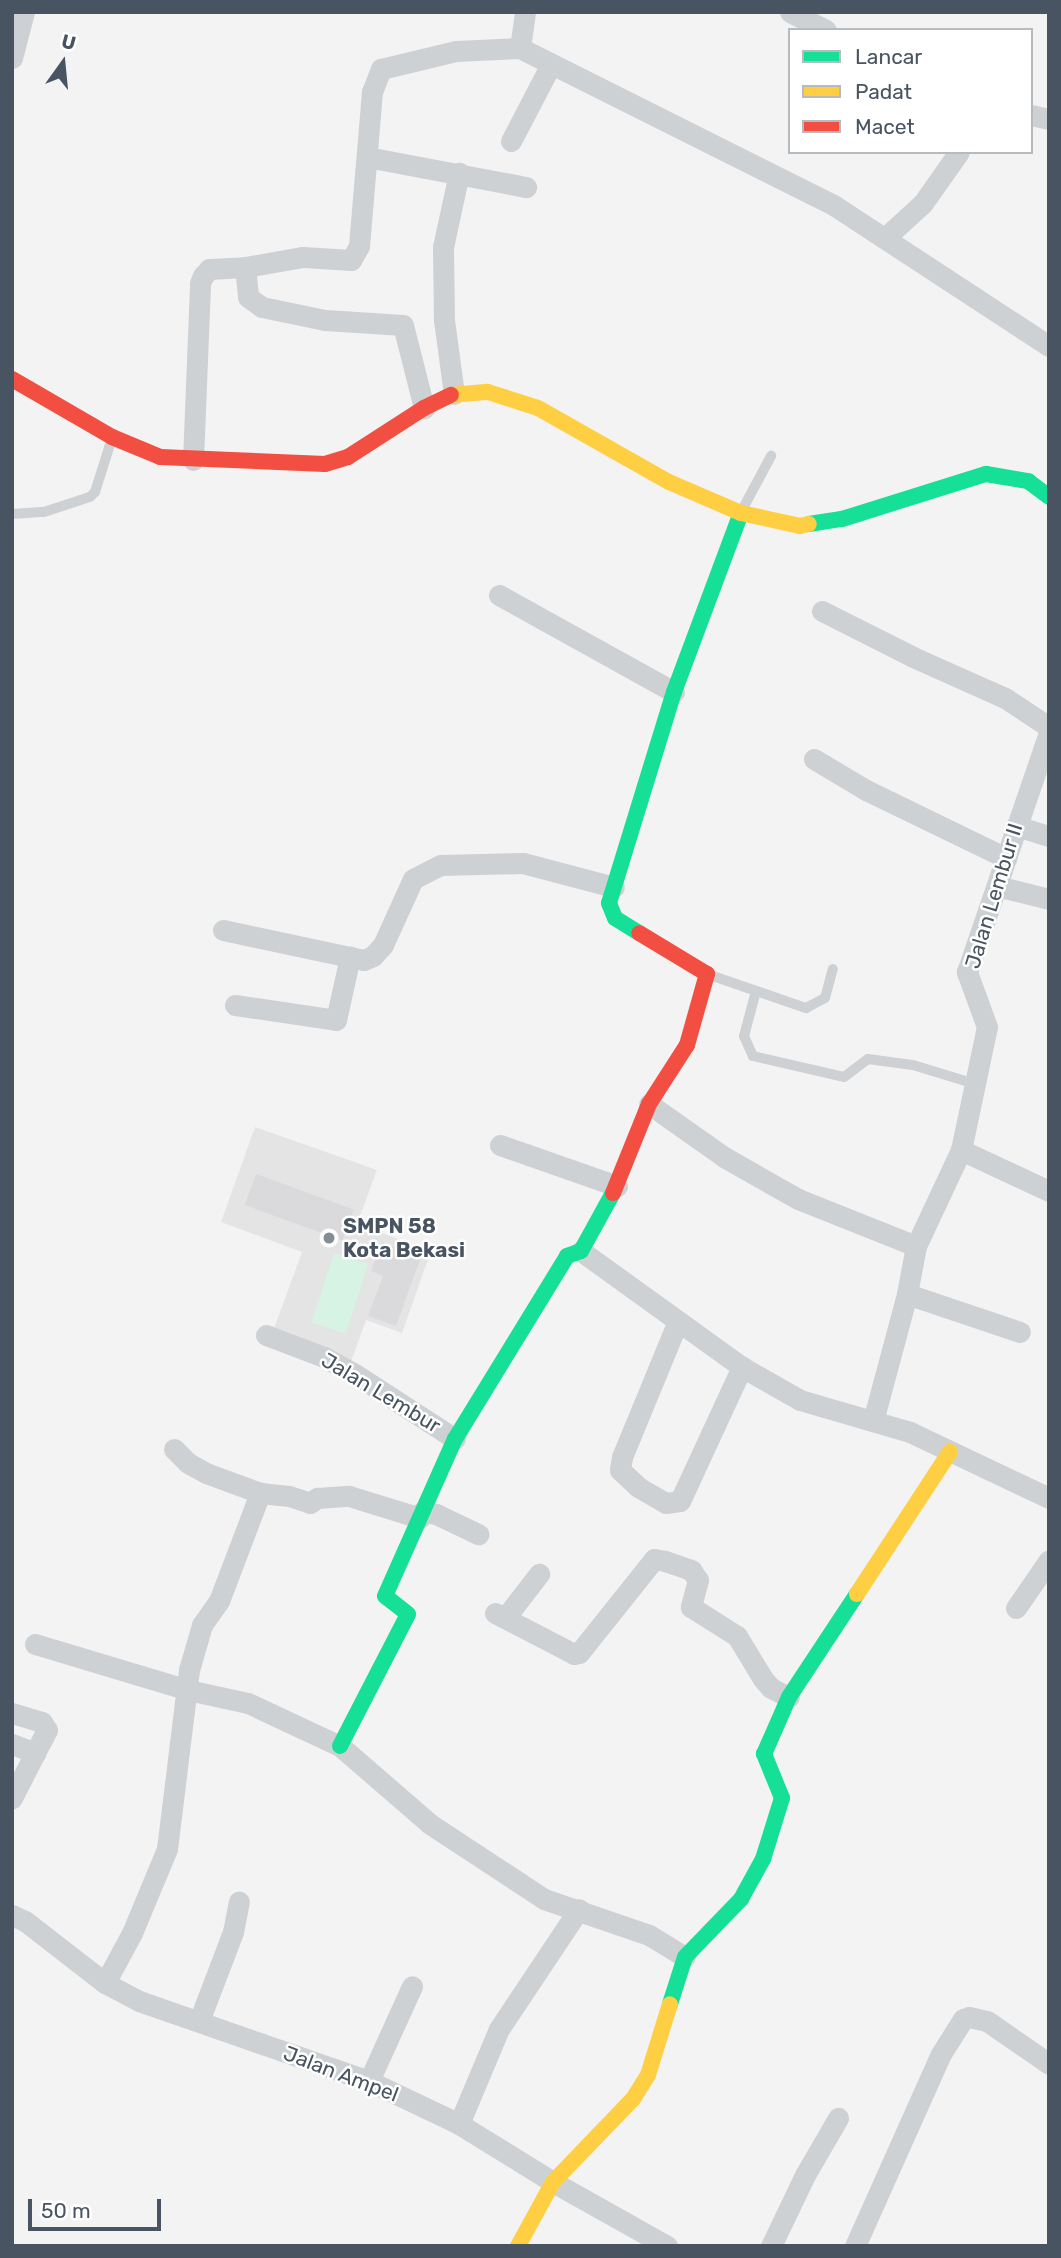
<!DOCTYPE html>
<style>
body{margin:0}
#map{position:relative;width:1061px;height:2258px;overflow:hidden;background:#f3f3f3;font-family:Rubik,sans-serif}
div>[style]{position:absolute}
.education>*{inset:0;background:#e4e4e5}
.green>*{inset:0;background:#d6f3e3;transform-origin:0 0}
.building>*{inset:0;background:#dadadc;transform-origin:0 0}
.lane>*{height:10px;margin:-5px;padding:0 5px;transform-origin:5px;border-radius:5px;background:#ced1d4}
.street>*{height:21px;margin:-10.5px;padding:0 10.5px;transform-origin:10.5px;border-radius:10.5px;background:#ced1d4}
.fast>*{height:16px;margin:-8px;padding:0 8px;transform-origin:8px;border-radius:8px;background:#16e098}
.slow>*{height:16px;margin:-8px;padding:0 8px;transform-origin:8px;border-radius:8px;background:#ffcf43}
.jam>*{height:16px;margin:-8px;padding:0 8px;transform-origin:8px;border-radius:8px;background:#f24e42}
.dots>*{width:19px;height:19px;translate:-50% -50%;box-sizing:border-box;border:4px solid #fff;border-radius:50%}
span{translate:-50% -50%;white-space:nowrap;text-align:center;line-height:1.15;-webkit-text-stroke:5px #fff;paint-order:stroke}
.street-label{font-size:21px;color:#485461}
.poi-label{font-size:21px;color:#485461;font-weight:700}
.left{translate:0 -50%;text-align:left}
.frame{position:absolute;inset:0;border:14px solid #485461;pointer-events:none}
.legend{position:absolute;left:788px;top:28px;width:245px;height:126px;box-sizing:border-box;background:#fff;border:2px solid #b6bbc0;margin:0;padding:9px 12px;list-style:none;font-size:21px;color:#485461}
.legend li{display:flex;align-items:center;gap:14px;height:35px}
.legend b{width:35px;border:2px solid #b6bbc0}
.north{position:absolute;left:28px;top:28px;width:70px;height:70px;-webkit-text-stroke:5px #fff;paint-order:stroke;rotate:15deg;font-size:19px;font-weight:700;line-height:28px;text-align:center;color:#485461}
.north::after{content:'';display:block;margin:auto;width:24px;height:32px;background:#485461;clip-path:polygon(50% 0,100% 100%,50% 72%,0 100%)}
.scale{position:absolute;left:28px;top:2199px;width:133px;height:32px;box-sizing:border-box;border:4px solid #485461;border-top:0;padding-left:9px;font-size:21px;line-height:24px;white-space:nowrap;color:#485461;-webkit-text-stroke:5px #fff;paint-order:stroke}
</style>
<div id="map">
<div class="education">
<i style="clip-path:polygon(255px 1127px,377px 1170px,357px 1224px,431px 1251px,402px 1333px,366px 1320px,351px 1362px,272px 1334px,302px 1252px,221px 1222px)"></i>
</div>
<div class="green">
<i style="left:334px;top:1253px;width:36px;height:73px;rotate:18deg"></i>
</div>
<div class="building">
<i style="left:256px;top:1174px;width:104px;height:33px;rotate:20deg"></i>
<i style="clip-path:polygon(382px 1242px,421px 1257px,396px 1326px,368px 1316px,383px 1276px,371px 1271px)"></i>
</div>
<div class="lane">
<i style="left:741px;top:512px;width:64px;rotate:-61.8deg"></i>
<i style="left:12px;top:514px;width:32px;rotate:-4deg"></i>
<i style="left:44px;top:512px;width:48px;rotate:-18.1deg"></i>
<i style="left:90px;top:497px;width:7px;rotate:-45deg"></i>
<i style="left:95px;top:492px;width:57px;rotate:-72.5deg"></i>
<i style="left:710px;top:975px;width:102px;rotate:19deg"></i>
<i style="left:806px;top:1008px;width:21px;rotate:-28deg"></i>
<i style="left:825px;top:998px;width:30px;rotate:-75deg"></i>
<i style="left:756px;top:991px;width:47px;rotate:104.9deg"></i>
<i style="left:744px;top:1036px;width:22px;rotate:66deg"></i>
<i style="left:753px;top:1056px;width:93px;rotate:13deg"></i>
<i style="left:844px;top:1077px;width:30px;rotate:-37deg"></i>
<i style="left:868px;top:1059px;width:45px;rotate:7.6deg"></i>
<i style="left:913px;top:1065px;width:65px;rotate:17deg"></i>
</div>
<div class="street">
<i style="left:790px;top:12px;width:40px;rotate:26.6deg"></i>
<i style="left:520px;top:48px;width:352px;rotate:26.6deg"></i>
<i style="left:835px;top:206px;width:256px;rotate:33.2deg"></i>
<i style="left:12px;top:58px;width:48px;rotate:-75.4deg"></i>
<i style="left:1031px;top:115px;width:18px;rotate:13deg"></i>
<i style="left:511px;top:141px;width:87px;rotate:-62.5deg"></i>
<i style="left:367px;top:157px;width:162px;rotate:10.7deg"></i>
<i style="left:886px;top:237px;width:50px;rotate:-42.6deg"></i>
<i style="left:923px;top:203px;width:62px;rotate:-54.8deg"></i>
<i style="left:245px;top:267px;width:30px;rotate:84deg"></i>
<i style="left:248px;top:297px;width:17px;rotate:36deg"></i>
<i style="left:262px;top:307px;width:64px;rotate:11.7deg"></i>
<i style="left:325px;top:320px;width:78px;rotate:3.7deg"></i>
<i style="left:403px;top:325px;width:86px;rotate:75.8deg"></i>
<i style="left:454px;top:394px;width:75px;rotate:-97.7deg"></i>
<i style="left:444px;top:320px;width:73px;rotate:-90.8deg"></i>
<i style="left:443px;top:247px;width:76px;rotate:-77.8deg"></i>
<i style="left:193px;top:460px;width:177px;rotate:-87.7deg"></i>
<i style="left:200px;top:283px;width:8px;rotate:-67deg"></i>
<i style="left:203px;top:276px;width:9px;rotate:-49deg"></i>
<i style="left:209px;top:269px;width:36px;rotate:-3deg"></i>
<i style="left:245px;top:267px;width:59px;rotate:-9.8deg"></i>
<i style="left:303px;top:257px;width:48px;rotate:3.6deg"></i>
<i style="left:351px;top:260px;width:16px;rotate:-60deg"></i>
<i style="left:359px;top:246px;width:155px;rotate:-85.2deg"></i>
<i style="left:372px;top:92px;width:25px;rotate:-69deg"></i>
<i style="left:381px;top:69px;width:77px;rotate:-13.5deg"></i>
<i style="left:456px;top:51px;width:64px;rotate:-2.7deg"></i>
<i style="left:520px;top:48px;width:36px;rotate:-82deg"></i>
<i style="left:499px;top:595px;width:200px;rotate:29deg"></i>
<i style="left:822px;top:611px;width:102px;rotate:26.8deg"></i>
<i style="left:913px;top:657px;width:101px;rotate:24deg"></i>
<i style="left:1005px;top:698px;width:53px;rotate:33.4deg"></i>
<i style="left:814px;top:759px;width:61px;rotate:30.8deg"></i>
<i style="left:866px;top:790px;width:156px;rotate:25.9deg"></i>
<i style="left:1016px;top:826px;width:34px;rotate:17deg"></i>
<i style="left:997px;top:886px;width:54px;rotate:14deg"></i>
<i style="left:223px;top:930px;width:144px;rotate:12deg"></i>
<i style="left:364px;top:960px;width:10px;rotate:-24deg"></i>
<i style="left:373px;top:956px;width:15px;rotate:-48deg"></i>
<i style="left:383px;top:945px;width:72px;rotate:-65.6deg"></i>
<i style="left:413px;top:879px;width:31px;rotate:-27deg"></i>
<i style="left:441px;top:865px;width:82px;rotate:-1.4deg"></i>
<i style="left:523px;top:863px;width:94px;rotate:14.8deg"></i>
<i style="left:235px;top:1005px;width:102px;rotate:8.4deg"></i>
<i style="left:336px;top:1020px;width:65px;rotate:-77.5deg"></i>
<i style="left:649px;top:1104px;width:92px;rotate:35.2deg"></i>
<i style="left:724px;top:1157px;width:85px;rotate:29.6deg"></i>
<i style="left:798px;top:1199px;width:127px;rotate:21.7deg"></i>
<i style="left:500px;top:1145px;width:124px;rotate:19.3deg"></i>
<i style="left:961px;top:1150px;width:97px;rotate:25deg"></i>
<i style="left:581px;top:1251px;width:198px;rotate:35.8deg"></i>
<i style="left:742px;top:1367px;width:67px;rotate:29.6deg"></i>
<i style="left:800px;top:1400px;width:115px;rotate:16.2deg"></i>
<i style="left:910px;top:1432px;width:154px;rotate:25.4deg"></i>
<i style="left:907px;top:1294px;width:119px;rotate:18.6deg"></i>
<i style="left:678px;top:1321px;width:147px;rotate:112.4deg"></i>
<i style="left:622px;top:1457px;width:13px;rotate:99deg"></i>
<i style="left:620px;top:1470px;width:25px;rotate:43deg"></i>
<i style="left:638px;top:1487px;width:32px;rotate:30deg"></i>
<i style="left:666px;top:1503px;width:14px;rotate:-8deg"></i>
<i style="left:680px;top:1501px;width:148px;rotate:-65.2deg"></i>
<i style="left:266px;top:1335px;width:62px;rotate:20.8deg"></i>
<i style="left:324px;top:1357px;width:35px;rotate:29deg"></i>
<i style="left:355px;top:1374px;width:119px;rotate:33deg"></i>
<i style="left:873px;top:1421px;width:131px;rotate:-75deg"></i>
<i style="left:907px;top:1294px;width:49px;rotate:-79.4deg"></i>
<i style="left:916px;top:1246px;width:106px;rotate:-64.9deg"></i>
<i style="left:961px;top:1150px;width:126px;rotate:-78.1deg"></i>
<i style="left:987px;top:1027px;width:59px;rotate:-110deg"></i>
<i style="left:967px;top:972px;width:253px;rotate:-71.1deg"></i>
<i style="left:174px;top:1449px;width:20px;rotate:45deg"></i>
<i style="left:188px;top:1463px;width:21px;rotate:29deg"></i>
<i style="left:206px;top:1473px;width:58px;rotate:20.3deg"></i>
<i style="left:422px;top:1512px;width:14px;rotate:8deg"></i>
<i style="left:436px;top:1514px;width:47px;rotate:25.5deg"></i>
<i style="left:1016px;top:1608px;width:58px;rotate:-55.5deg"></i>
<i style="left:495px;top:1613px;width:89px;rotate:27.4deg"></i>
<i style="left:574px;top:1654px;width:5px;rotate:-11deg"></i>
<i style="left:579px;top:1653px;width:120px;rotate:-51.4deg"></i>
<i style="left:654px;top:1559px;width:11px;rotate:10deg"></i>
<i style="left:665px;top:1561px;width:28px;rotate:19deg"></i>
<i style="left:691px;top:1570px;width:12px;rotate:55deg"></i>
<i style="left:698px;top:1580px;width:28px;rotate:105deg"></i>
<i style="left:691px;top:1607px;width:54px;rotate:32.2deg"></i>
<i style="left:737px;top:1636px;width:50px;rotate:58.8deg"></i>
<i style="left:763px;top:1679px;width:12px;rotate:48deg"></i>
<i style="left:771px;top:1688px;width:20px;rotate:27deg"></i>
<i style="left:505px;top:1618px;width:56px;rotate:-52.3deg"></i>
<i style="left:35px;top:1644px;width:160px;rotate:16.7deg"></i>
<i style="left:188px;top:1690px;width:61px;rotate:12.2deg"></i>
<i style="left:248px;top:1703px;width:102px;rotate:25.1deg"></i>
<i style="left:340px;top:1746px;width:119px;rotate:40.9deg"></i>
<i style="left:430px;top:1824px;width:136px;rotate:33.3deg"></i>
<i style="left:544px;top:1899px;width:111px;rotate:18.9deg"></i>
<i style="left:649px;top:1935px;width:42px;rotate:31.4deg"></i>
<i style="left:12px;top:1713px;width:31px;rotate:17deg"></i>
<i style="left:42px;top:1722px;width:9px;rotate:58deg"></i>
<i style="left:47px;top:1730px;width:26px;rotate:118deg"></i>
<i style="left:12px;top:1744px;width:25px;rotate:21deg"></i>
<i style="left:35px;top:1753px;width:51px;rotate:117.1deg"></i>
<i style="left:12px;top:1915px;width:14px;rotate:25deg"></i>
<i style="left:25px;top:1921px;width:101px;rotate:37.8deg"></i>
<i style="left:105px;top:1983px;width:38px;rotate:28deg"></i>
<i style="left:139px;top:2001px;width:244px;rotate:19.2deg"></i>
<i style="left:369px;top:2081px;width:100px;rotate:25.5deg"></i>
<i style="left:459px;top:2124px;width:110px;rotate:31.7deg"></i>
<i style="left:553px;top:2182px;width:131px;rotate:29.3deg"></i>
<i style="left:105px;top:1983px;width:57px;rotate:-61.6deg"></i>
<i style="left:132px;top:1933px;width:91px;rotate:-67.4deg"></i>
<i style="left:167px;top:1849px;width:180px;rotate:-83deg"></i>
<i style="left:189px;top:1670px;width:47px;rotate:-73.9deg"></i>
<i style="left:202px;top:1625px;width:29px;rotate:-55deg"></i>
<i style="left:219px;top:1601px;width:116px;rotate:-69.2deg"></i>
<i style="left:260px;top:1493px;width:29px;rotate:6deg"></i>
<i style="left:289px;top:1496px;width:22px;rotate:18deg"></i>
<i style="left:310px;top:1503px;width:9px;rotate:-36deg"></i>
<i style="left:317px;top:1498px;width:32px;rotate:-4deg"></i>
<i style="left:349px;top:1496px;width:74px;rotate:17.2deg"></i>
<i style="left:199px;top:2021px;width:95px;rotate:-69.1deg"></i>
<i style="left:233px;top:1932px;width:31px;rotate:-79deg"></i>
<i style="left:369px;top:2081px;width:104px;rotate:-65.6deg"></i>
<i style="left:459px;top:2124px;width:103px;rotate:-67.2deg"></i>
<i style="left:499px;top:2029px;width:144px;rotate:-56.3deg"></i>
<i style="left:771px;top:2246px;width:79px;rotate:-64.4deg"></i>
<i style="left:805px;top:2175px;width:66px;rotate:-59.9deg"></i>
<i style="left:855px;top:2246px;width:210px;rotate:-65.9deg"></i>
<i style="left:941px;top:2054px;width:41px;rotate:-57.8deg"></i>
<i style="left:963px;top:2019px;width:6px;rotate:-18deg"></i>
<i style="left:969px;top:2017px;width:18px;rotate:13deg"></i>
<i style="left:987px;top:2021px;width:75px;rotate:34.7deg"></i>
</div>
<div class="fast">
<i style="left:809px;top:524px;width:33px;rotate:-9deg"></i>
<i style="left:842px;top:519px;width:151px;rotate:-17.4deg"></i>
<i style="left:986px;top:474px;width:43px;rotate:9.5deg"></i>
<i style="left:1028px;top:481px;width:26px;rotate:37deg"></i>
<i style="left:639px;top:933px;width:28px;rotate:-148deg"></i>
<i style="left:615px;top:918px;width:16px;rotate:-112deg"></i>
<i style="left:609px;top:903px;width:221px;rotate:-72.9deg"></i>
<i style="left:674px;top:692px;width:191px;rotate:-69.5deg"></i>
<i style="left:340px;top:1746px;width:148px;rotate:-62.7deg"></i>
<i style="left:408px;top:1614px;width:29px;rotate:-142deg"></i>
<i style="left:385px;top:1596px;width:172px;rotate:-66deg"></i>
<i style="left:455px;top:1439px;width:215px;rotate:-58.5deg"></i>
<i style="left:567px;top:1256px;width:15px;rotate:-20deg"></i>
<i style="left:581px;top:1251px;width:66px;rotate:-61.1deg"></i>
<i style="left:670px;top:2004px;width:49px;rotate:-72.3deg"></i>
<i style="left:685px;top:1957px;width:81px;rotate:-46deg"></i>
<i style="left:741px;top:1899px;width:46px;rotate:-61.2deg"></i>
<i style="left:763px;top:1859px;width:64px;rotate:-72.7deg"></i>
<i style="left:782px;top:1798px;width:48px;rotate:-112.2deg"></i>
<i style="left:764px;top:1754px;width:62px;rotate:-66.3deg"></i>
<i style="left:789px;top:1697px;width:123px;rotate:-56.6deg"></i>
</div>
<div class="slow">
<i style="left:451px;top:395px;width:37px;rotate:-5deg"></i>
<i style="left:488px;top:392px;width:52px;rotate:17.7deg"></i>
<i style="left:538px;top:408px;width:150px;rotate:29.5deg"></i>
<i style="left:669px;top:482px;width:78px;rotate:23.3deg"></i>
<i style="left:741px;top:513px;width:60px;rotate:12.4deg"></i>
<i style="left:800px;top:526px;width:9px;rotate:-13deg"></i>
<i style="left:857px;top:1594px;width:170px;rotate:-56.8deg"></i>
<i style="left:518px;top:2246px;width:73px;rotate:-61.3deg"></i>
<i style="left:553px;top:2182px;width:115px;rotate:-46.1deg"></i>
<i style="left:633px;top:2099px;width:28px;rotate:-58deg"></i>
<i style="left:648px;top:2075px;width:74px;rotate:-72.8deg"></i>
</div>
<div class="jam">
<i style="left:12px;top:379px;width:116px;rotate:30.1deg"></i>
<i style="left:112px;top:437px;width:52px;rotate:22.6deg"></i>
<i style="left:160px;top:457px;width:165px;rotate:2.4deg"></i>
<i style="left:325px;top:464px;width:24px;rotate:-17deg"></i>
<i style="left:348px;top:457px;width:90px;rotate:-32.8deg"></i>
<i style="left:424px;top:408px;width:30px;rotate:-26deg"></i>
<i style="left:613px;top:1193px;width:96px;rotate:-68deg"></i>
<i style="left:649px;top:1104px;width:70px;rotate:-57.2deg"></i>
<i style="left:687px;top:1045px;width:74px;rotate:-74.3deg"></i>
<i style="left:707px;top:974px;width:79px;rotate:-148.9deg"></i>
</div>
<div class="dots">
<i style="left:329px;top:1238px;background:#848c94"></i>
</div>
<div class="street-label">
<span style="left:994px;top:896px;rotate:-73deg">Jalan Lembur II</span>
<span style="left:381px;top:1393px;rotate:31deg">Jalan Lembur</span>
<span style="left:341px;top:2074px;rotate:21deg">Jalan Ampel</span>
</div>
<div class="poi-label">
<span class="left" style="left:343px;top:1238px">SMPN 58<br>Kota Bekasi</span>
</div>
<div class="frame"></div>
<ul class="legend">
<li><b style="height:9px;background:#16e098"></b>Lancar</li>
<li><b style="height:9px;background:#ffcf43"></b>Padat</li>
<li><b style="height:9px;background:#f24e42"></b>Macet</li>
</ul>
<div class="north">U</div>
<div class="scale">50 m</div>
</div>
